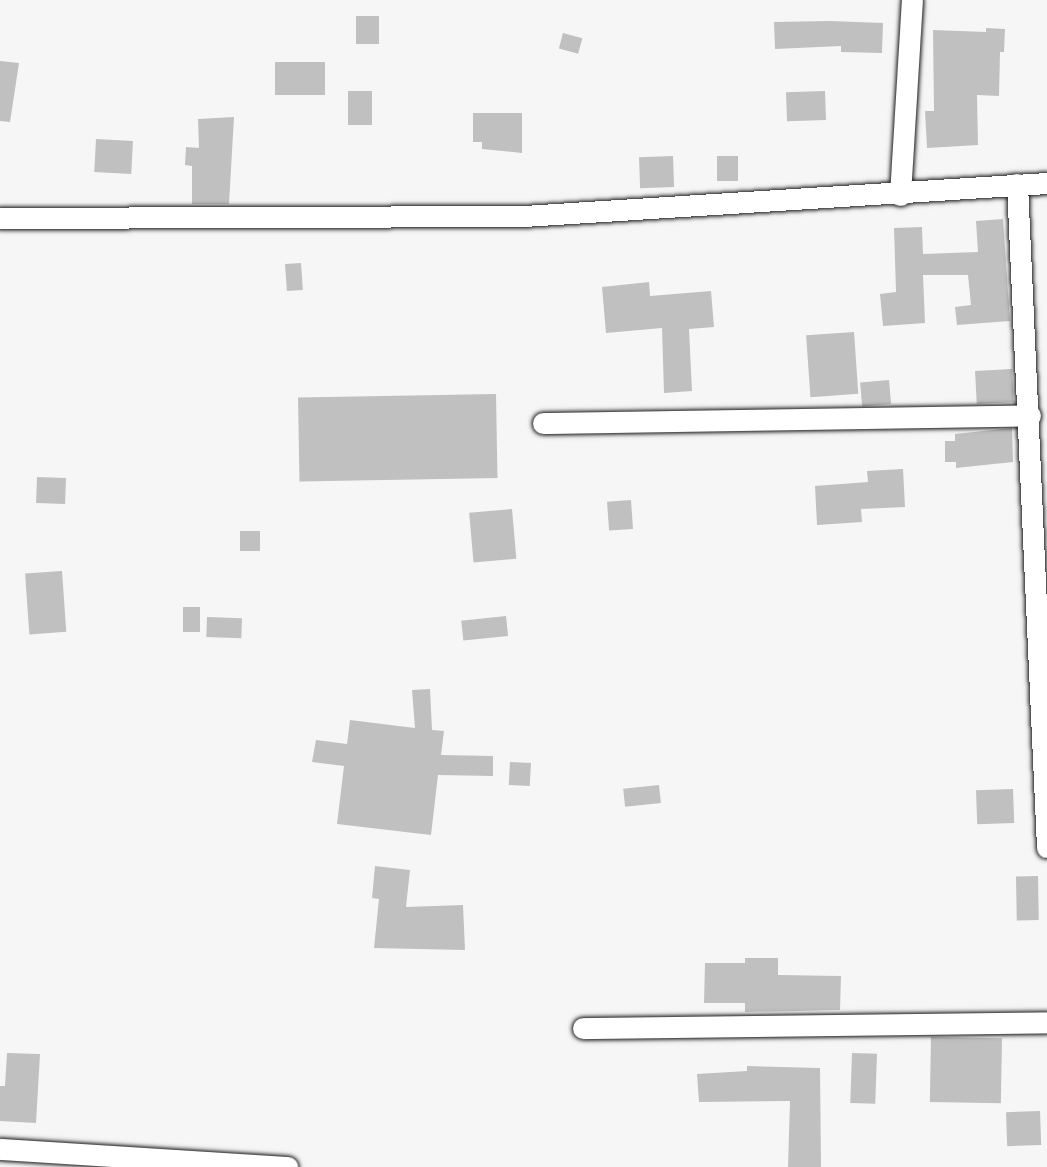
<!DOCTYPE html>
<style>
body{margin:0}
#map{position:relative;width:1047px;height:1167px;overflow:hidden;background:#f6f6f6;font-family:"Gochi Hand",sans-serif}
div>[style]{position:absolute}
.building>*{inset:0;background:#c0c0c0;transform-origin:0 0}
.roads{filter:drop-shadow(0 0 2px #1c1c1c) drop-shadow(0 0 2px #1c1c1c)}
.minor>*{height:21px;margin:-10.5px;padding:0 10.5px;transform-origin:10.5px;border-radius:10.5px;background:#fff}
span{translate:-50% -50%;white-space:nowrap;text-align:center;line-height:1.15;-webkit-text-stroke:6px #fff;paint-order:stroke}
</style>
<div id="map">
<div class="building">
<i style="left:356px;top:16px;width:23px;height:28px"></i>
<i style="clip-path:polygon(830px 21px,883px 23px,882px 53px,841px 52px,841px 46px,775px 49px,774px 22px)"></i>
<i style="clip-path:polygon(986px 28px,1005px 29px,1004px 52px,1000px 52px,999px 96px,977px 95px,978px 145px,927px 148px,925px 111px,934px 111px,933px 30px,986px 32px)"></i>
<i style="left:563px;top:33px;width:20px;height:16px;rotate:15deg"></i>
<i style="clip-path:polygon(0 61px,19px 63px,10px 122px,0 121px)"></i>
<i style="left:325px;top:62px;width:33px;height:50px;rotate:90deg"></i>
<i style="left:348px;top:91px;width:24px;height:34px"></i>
<i style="left:825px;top:91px;width:29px;height:39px;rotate:88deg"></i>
<i style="clip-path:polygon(473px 113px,522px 113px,522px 153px,482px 149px,482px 142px,473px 142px)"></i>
<i style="clip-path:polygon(234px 117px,229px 204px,192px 204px,192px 166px,185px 165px,186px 147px,199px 148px,198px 119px)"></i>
<i style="left:96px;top:139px;width:37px;height:33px;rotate:3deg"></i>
<i style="left:673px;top:156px;width:31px;height:34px;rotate:88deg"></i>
<i style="left:717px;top:156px;width:21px;height:25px"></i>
<i style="clip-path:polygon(1003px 219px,1010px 321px,957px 325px,955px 307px,971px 305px,968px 275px,923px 275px,925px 323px,883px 326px,880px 294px,896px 292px,894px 228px,922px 227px,923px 254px,978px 252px,976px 221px)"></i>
<i style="left:301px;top:263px;width:27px;height:16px;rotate:86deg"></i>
<i style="clip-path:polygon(649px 282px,650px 296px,711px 291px,714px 327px,689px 329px,692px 391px,664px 393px,662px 328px,606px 333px,602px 287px)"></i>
<i style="left:854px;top:332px;width:62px;height:48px;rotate:86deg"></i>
<i style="left:1012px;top:369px;width:33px;height:37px;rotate:87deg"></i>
<i style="left:889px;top:380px;width:24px;height:29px;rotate:85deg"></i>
<i style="left:496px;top:394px;width:84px;height:198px;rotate:89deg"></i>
<i style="clip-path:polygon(1012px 428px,1013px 462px,956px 468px,956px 462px,945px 462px,945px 441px,955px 441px,955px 434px)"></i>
<i style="clip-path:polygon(903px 469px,905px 507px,861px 509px,862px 522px,817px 525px,815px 486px,868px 482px,867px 471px)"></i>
<i style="left:37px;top:477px;width:29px;height:26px;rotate:2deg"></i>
<i style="left:631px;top:500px;width:29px;height:24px;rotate:86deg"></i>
<i style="left:512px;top:509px;width:50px;height:43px;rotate:85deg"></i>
<i style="left:240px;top:531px;width:20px;height:20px"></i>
<i style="left:62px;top:571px;width:61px;height:37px;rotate:86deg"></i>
<i style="left:183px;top:607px;width:17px;height:25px"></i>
<i style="left:506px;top:616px;width:20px;height:45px;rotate:84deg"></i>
<i style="left:207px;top:617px;width:35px;height:20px;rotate:2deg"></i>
<i style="clip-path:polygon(430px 689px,432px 730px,444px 731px,441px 755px,493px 756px,493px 776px,438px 775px,431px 835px,337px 824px,344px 766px,312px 762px,316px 740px,347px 744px,350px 720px,415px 728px,412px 690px)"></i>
<i style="left:510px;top:762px;width:21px;height:23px;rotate:3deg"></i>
<i style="left:659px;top:785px;width:18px;height:36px;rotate:84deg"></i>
<i style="left:1013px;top:789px;width:34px;height:37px;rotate:88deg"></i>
<i style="clip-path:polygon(375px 866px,410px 870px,406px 907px,463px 905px,465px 950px,374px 948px,379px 899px,372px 898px)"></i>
<i style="left:1038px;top:876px;width:44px;height:22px;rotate:89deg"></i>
<i style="clip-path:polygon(745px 958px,778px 958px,778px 975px,841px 976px,840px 1010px,745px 1012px,745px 1003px,704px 1003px,705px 963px,745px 963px)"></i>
<i style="left:931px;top:1037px;width:71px;height:65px;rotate:1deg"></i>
<i style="clip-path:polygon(7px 1053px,40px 1054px,36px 1123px,0 1121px,0 1086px,5px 1086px)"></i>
<i style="left:852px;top:1053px;width:25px;height:50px;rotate:2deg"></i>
<i style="clip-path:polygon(747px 1066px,820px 1068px,821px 1167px,788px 1167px,790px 1101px,699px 1102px,697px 1074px,747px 1071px)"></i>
<i style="left:1040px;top:1111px;width:34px;height:34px;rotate:88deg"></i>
</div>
<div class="roads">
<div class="minor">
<i style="left:1017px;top:184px;width:664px;rotate:87.41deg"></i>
<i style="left:900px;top:195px;width:195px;rotate:-86.5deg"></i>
<i style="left:0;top:218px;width:524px;rotate:-0.22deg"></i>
<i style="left:524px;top:216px;width:524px;rotate:-3.61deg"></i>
<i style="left:543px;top:423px;width:487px;rotate:-0.9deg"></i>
<i style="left:583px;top:1028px;width:464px;rotate:-0.7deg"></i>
<i style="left:0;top:1149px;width:288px;rotate:3.6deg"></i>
</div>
</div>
</div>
